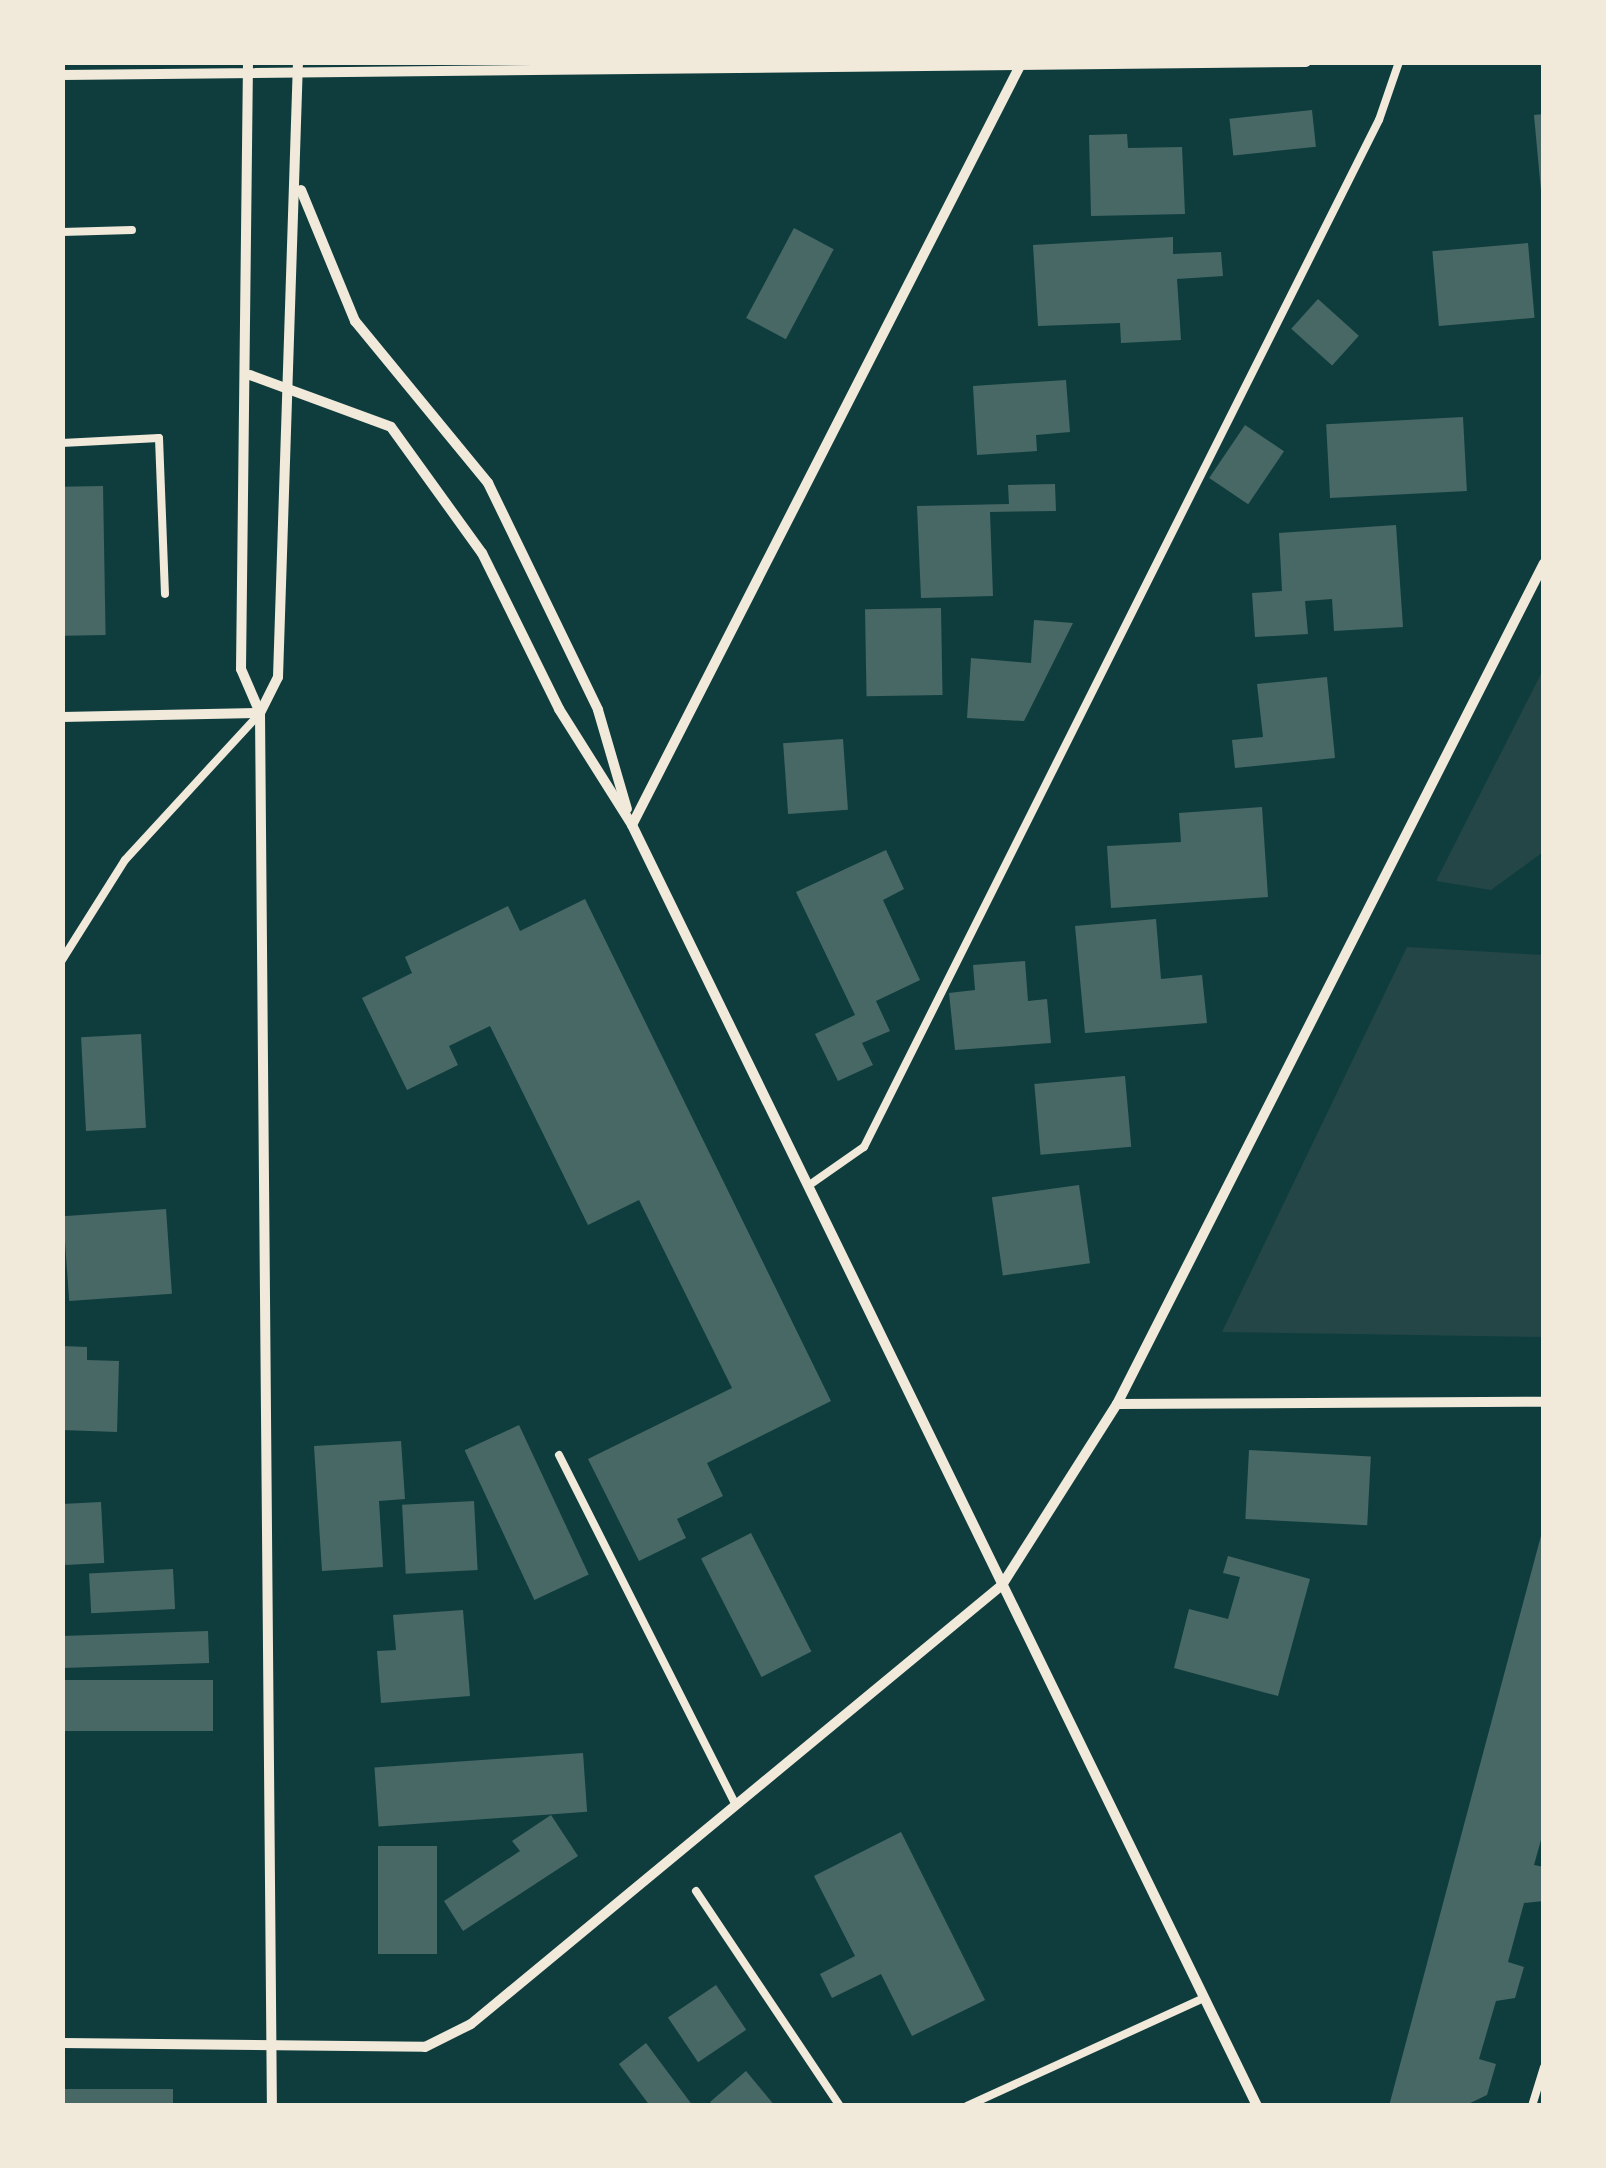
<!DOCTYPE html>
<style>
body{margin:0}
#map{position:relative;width:1606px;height:2168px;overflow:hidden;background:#0f3d3e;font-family:Ubuntu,sans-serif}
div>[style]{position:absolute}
.green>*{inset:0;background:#244646}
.building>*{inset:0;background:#486865;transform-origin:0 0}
.service>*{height:8px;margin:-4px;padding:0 4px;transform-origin:4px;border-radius:4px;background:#f1e9da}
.minor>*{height:10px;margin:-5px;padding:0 5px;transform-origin:5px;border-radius:5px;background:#f1e9da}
span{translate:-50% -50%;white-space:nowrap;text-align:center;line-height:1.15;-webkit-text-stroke:10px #f1e9da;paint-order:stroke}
.frame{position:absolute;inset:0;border:65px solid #f1e9da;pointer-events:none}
</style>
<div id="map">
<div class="green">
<i style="clip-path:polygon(1543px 670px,1543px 852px,1491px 890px,1436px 881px)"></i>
<i style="clip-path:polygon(1407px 947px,1543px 955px,1543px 1337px,1222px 1332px)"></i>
</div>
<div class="building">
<i style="left:1312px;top:110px;width:37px;height:83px;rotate:84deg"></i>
<i style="clip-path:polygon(1544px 114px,1544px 191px,1541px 191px,1534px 115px)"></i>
<i style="clip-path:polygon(1127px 134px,1128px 148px,1182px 147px,1185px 214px,1091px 216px,1089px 135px)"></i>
<i style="left:794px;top:228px;width:45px;height:102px;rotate:28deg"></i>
<i style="clip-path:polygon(1173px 237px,1173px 254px,1221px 252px,1223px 276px,1177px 279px,1181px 340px,1121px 343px,1120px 323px,1038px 326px,1033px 245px)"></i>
<i style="left:1528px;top:243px;width:75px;height:96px;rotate:85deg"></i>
<i style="left:1318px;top:299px;width:55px;height:40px;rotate:42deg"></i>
<i style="clip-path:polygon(1066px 380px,1070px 432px,1036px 435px,1037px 451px,977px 455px,973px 386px)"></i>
<i style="left:1463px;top:417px;width:74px;height:137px;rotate:87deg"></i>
<i style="left:1245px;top:425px;width:47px;height:64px;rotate:34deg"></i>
<i style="clip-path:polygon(1055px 484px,1056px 511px,990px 512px,993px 596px,921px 598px,917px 506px,1009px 504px,1008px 485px)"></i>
<i style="left:103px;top:486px;width:149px;height:41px;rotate:89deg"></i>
<i style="clip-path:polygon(1396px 525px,1403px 627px,1334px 631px,1332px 599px,1305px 601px,1308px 634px,1255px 637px,1252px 593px,1282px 591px,1279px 533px)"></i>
<i style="left:941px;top:608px;width:87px;height:76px;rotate:89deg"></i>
<i style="clip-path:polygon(1034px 620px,1073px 623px,1024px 721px,967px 718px,971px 658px,1031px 663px)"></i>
<i style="clip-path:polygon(1327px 677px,1335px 758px,1235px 768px,1232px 740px,1263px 737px,1257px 684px)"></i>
<i style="left:843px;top:739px;width:71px;height:60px;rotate:86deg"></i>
<i style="clip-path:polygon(1262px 807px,1268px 897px,1111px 908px,1107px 846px,1181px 842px,1179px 813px)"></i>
<i style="clip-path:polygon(886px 850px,904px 889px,883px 900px,920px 980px,876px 1001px,890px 1031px,862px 1043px,873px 1065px,838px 1081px,815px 1034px,855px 1015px,796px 892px)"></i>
<i style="clip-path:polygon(585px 899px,831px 1401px,707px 1463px,723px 1496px,677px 1519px,686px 1538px,639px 1561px,588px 1459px,732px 1388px,639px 1200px,588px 1225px,490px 1026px,449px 1046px,458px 1065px,407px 1090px,362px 998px,412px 973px,405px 957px,508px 906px,520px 931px)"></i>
<i style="clip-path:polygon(1156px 919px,1161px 979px,1202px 975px,1207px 1023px,1085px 1033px,1075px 926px)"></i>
<i style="clip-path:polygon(1025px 961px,1028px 1001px,1047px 999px,1051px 1043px,955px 1050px,949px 993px,975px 990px,973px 965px)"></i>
<i style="left:141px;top:1034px;width:94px;height:60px;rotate:87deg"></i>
<i style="left:1125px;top:1076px;width:71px;height:91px;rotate:85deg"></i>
<i style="left:1079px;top:1185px;width:79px;height:88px;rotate:82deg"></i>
<i style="left:166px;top:1209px;width:85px;height:103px;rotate:86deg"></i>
<i style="clip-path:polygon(62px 1346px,87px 1347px,87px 1360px,119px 1361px,117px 1432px,62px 1430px)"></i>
<i style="left:519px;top:1425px;width:165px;height:60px;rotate:65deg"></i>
<i style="clip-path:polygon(401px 1441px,405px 1499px,379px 1501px,383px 1567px,322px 1571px,314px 1446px)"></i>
<i style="left:1249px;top:1450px;width:122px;height:69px;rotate:3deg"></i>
<i style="left:474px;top:1501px;width:69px;height:72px;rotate:87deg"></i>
<i style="left:101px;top:1502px;width:61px;height:39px;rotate:87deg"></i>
<i style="clip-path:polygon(1542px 1532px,1544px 1829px,1534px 1865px,1544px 1867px,1544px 1901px,1524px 1903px,1508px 1962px,1524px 1967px,1515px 1998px,1496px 2001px,1479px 2059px,1496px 2064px,1487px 2095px,1464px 2106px,1389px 2106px)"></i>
<i style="left:751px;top:1533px;width:133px;height:56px;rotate:63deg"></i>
<i style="clip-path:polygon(1228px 1556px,1310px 1579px,1278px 1696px,1174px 1668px,1189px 1609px,1228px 1619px,1240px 1577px,1223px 1573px)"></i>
<i style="left:173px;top:1569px;width:40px;height:84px;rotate:87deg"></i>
<i style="clip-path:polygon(463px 1610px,470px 1696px,381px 1703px,377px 1651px,396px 1650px,393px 1615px)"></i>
<i style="left:208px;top:1631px;width:32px;height:146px;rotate:88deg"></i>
<i style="left:213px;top:1680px;width:51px;height:151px;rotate:90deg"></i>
<i style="left:583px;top:1753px;width:59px;height:209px;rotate:86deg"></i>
<i style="clip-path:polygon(551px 1815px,578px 1856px,463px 1931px,444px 1901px,520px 1851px,512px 1841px)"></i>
<i style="clip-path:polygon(901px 1832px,985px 2000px,912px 2036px,881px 1974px,832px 1998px,820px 1974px,855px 1956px,814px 1876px)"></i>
<i style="left:378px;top:1846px;width:59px;height:108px"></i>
<i style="left:716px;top:1985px;width:54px;height:58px;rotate:56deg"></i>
<i style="clip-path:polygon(646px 2043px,693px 2106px,650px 2106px,619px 2064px)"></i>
<i style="clip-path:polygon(746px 2071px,775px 2106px,714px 2106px,710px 2102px)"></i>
<i style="left:173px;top:2089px;width:17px;height:111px;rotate:90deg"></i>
</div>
<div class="service">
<i style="left:62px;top:232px;width:70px;rotate:-1.6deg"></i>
<i style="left:62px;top:443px;width:97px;rotate:-3deg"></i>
<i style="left:159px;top:438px;width:156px;rotate:87.8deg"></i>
<i style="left:62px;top:960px;width:118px;rotate:-57.8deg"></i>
<i style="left:125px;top:860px;width:200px;rotate:-47.4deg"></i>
<i style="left:808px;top:1186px;width:68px;rotate:-34.9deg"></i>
<i style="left:864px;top:1147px;width:1149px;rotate:-63.37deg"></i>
<i style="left:1379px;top:120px;width:61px;rotate:-71deg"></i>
<i style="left:559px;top:1455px;width:392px;rotate:63.2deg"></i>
<i style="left:696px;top:1891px;width:259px;rotate:56.2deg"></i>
<i style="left:967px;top:2106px;width:260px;rotate:-24.5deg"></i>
<i style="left:1532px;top:2106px;width:41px;rotate:-72.9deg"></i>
</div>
<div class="minor">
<i style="left:248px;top:62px;width:607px;rotate:90.66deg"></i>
<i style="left:241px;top:669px;width:48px;rotate:66.6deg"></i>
<i style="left:260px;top:713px;width:1393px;rotate:89.51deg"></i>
<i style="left:62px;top:75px;width:1244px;rotate:-0.6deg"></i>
<i style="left:301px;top:190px;width:142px;rotate:67.6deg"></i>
<i style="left:355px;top:321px;width:210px;rotate:50.6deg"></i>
<i style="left:488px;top:483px;width:252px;rotate:64.1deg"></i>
<i style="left:598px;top:710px;width:103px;rotate:73.7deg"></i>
<i style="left:250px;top:375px;width:150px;rotate:20.2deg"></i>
<i style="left:391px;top:427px;width:155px;rotate:54.2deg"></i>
<i style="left:482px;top:553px;width:174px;rotate:63.7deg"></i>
<i style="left:559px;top:709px;width:137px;rotate:57.8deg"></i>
<i style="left:632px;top:825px;width:1425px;rotate:63.99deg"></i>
<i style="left:260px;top:713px;width:40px;rotate:-63.4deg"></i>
<i style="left:278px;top:677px;width:615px;rotate:-88.14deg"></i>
<i style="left:62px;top:717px;width:198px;rotate:-1.2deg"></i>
<i style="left:632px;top:825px;width:857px;rotate:-62.93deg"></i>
<i style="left:1117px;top:1404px;width:427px;rotate:-0.3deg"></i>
<i style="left:62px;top:2043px;width:363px;rotate:0.6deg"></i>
<i style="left:425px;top:2047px;width:51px;rotate:-26.6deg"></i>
<i style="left:471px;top:2024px;width:689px;rotate:-39.58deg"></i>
<i style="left:1002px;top:1585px;width:214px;rotate:-57.6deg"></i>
<i style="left:1117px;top:1404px;width:943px;rotate:-63.08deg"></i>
</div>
<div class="frame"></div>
</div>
